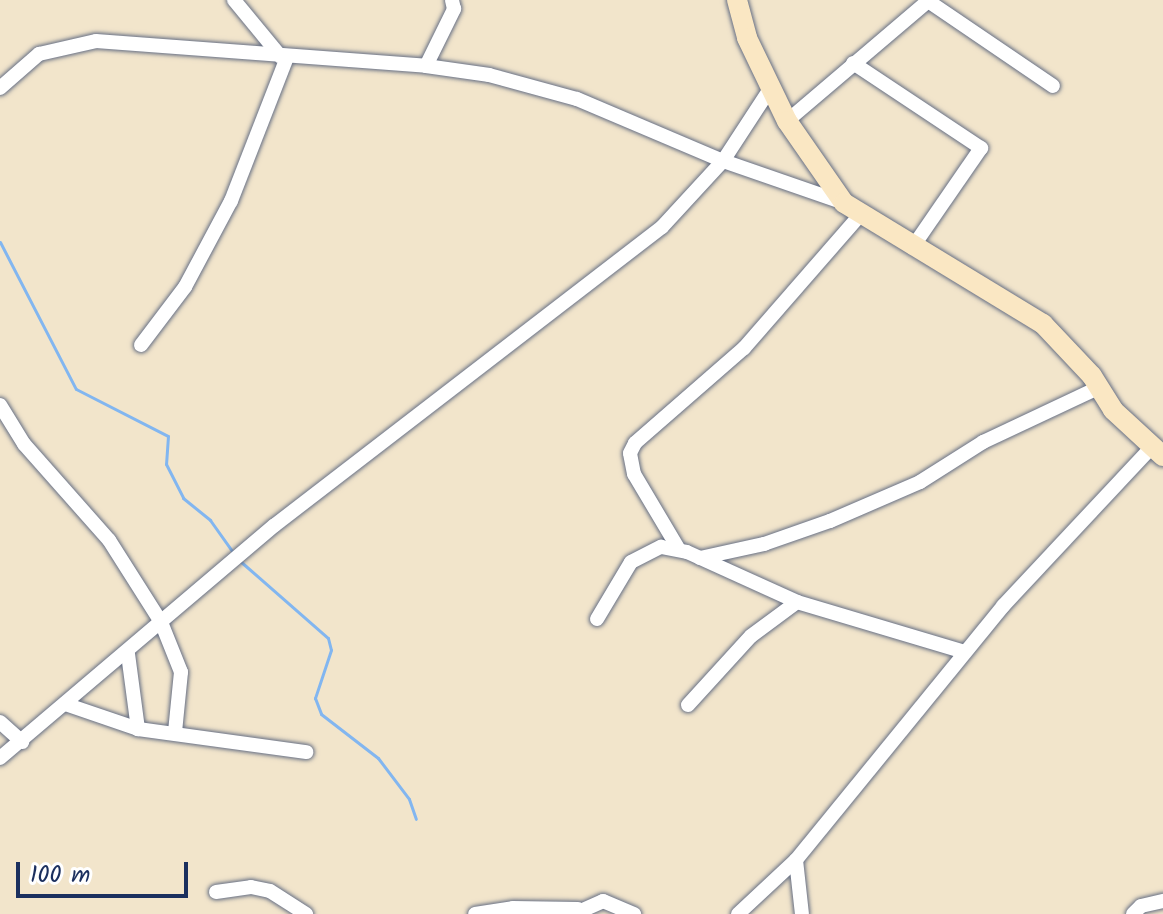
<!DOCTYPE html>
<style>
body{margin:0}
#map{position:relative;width:1163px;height:914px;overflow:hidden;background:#f2e5cb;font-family:Kalam,sans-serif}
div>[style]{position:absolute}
.stream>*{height:3px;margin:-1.5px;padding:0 1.5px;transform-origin:1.5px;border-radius:1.5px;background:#82b6f0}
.roads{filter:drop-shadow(0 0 2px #666f84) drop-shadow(0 0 2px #666f84)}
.street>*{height:14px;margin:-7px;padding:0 7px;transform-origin:7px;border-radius:7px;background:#fff}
.secondary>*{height:20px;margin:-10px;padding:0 10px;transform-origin:10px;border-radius:10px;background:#fae7c3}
span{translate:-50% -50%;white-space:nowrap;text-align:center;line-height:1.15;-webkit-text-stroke:6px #fff;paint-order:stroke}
.scale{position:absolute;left:16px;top:862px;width:172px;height:36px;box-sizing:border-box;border:4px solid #1b2f5e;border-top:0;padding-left:10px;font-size:24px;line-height:28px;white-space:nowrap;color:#1b2f5e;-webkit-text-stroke:6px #fff;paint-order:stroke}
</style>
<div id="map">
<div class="stream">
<i style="left:0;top:242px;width:165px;rotate:62.7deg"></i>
<i style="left:76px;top:389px;width:103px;rotate:27.1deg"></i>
<i style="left:168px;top:436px;width:28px;rotate:94deg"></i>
<i style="left:166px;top:464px;width:38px;rotate:63deg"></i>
<i style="left:183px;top:498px;width:35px;rotate:39deg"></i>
<i style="left:210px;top:520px;width:43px;rotate:54.5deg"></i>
<i style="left:240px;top:561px;width:117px;rotate:41.2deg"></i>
<i style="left:328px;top:638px;width:12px;rotate:76deg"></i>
<i style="left:331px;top:650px;width:51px;rotate:108.4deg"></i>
<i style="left:315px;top:698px;width:17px;rotate:69deg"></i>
<i style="left:321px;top:714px;width:72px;rotate:37.7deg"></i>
<i style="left:378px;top:758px;width:51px;rotate:52.9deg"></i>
<i style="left:409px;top:799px;width:21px;rotate:71deg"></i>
</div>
<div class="roads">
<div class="street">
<i style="left:234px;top:0;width:74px;rotate:50.5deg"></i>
<i style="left:928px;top:1px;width:151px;rotate:34.2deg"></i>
<i style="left:853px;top:63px;width:154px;rotate:33.6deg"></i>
<i style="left:981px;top:148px;width:121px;rotate:124.6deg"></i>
<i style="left:426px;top:66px;width:64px;rotate:-63.8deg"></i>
<i style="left:454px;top:9px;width:9px;rotate:-103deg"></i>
<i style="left:0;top:88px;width:52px;rotate:-41.1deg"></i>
<i style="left:39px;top:54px;width:58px;rotate:-12.8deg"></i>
<i style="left:96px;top:41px;width:331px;rotate:4.3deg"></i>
<i style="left:426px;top:66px;width:64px;rotate:8.1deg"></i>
<i style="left:489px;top:75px;width:91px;rotate:15.3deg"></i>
<i style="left:577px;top:99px;width:159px;rotate:23deg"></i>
<i style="left:723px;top:161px;width:128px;rotate:19.1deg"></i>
<i style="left:787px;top:121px;width:187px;rotate:-40.4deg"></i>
<i style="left:141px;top:345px;width:73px;rotate:-52.8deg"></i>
<i style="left:185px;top:287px;width:98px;rotate:-61.9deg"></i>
<i style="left:231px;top:201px;width:155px;rotate:-68.7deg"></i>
<i style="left:0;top:405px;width:46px;rotate:58.4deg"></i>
<i style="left:24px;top:444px;width:128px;rotate:48.5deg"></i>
<i style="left:109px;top:540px;width:97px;rotate:57.6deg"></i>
<i style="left:161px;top:622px;width:54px;rotate:68.2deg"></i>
<i style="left:181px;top:672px;width:60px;rotate:95.7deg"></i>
<i style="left:678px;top:548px;width:86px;rotate:-120.7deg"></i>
<i style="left:634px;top:474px;width:21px;rotate:-101deg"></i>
<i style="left:630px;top:453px;width:11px;rotate:-63deg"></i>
<i style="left:635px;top:443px;width:145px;rotate:-41.1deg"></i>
<i style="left:744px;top:348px;width:178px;rotate:-48.9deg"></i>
<i style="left:700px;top:558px;width:66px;rotate:-12.3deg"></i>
<i style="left:764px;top:544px;width:70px;rotate:-19.2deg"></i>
<i style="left:830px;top:521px;width:98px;rotate:-23.4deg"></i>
<i style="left:920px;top:482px;width:75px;rotate:-32.4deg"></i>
<i style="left:983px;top:442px;width:129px;rotate:-25.2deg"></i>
<i style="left:597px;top:619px;width:66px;rotate:-59.2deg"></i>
<i style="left:631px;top:562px;width:34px;rotate:-27deg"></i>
<i style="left:661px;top:547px;width:26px;rotate:11deg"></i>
<i style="left:687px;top:552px;width:121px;rotate:24.4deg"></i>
<i style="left:128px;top:654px;width:76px;rotate:82.4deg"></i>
<i style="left:65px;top:704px;width:77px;rotate:18.9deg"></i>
<i style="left:138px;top:729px;width:170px;rotate:7.8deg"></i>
<i style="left:688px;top:705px;width:93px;rotate:-47.6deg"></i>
<i style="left:751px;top:636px;width:57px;rotate:-36.5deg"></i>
<i style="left:797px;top:602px;width:175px;rotate:16.6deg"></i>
<i style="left:0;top:722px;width:30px;rotate:42deg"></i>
<i style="left:0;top:758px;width:360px;rotate:-40.3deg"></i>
<i style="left:275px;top:525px;width:488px;rotate:-37.6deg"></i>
<i style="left:662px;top:227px;width:90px;rotate:-47.3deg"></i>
<i style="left:723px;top:161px;width:86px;rotate:-56.9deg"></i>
<i style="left:796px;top:860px;width:54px;rotate:83.7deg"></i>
<i style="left:216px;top:892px;width:35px;rotate:-8deg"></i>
<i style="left:251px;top:887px;width:19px;rotate:12deg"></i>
<i style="left:270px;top:891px;width:43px;rotate:32.6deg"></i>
<i style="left:475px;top:914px;width:38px;rotate:-9deg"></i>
<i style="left:513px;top:908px;width:65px;rotate:0.9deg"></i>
<i style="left:574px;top:914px;width:32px;rotate:-24deg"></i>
<i style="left:603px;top:901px;width:34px;rotate:23deg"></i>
<i style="left:738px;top:914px;width:79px;rotate:-43deg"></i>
<i style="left:796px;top:860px;width:328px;rotate:-50.8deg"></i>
<i style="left:1003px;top:606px;width:218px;rotate:-46.9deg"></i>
<i style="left:1133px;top:914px;width:11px;rotate:-45deg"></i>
<i style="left:1141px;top:906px;width:23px;rotate:-13deg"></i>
</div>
<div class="secondary">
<i style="left:737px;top:0;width:39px;rotate:75deg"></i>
<i style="left:747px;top:38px;width:92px;rotate:64.3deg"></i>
<i style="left:787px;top:121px;width:100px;rotate:55.2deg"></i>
<i style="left:844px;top:203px;width:233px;rotate:31.3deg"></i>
<i style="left:1043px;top:324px;width:71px;rotate:46.7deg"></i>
<i style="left:1092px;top:376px;width:40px;rotate:58deg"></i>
<i style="left:1113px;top:410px;width:68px;rotate:42.6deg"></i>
</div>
</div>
<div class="scale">100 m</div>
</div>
